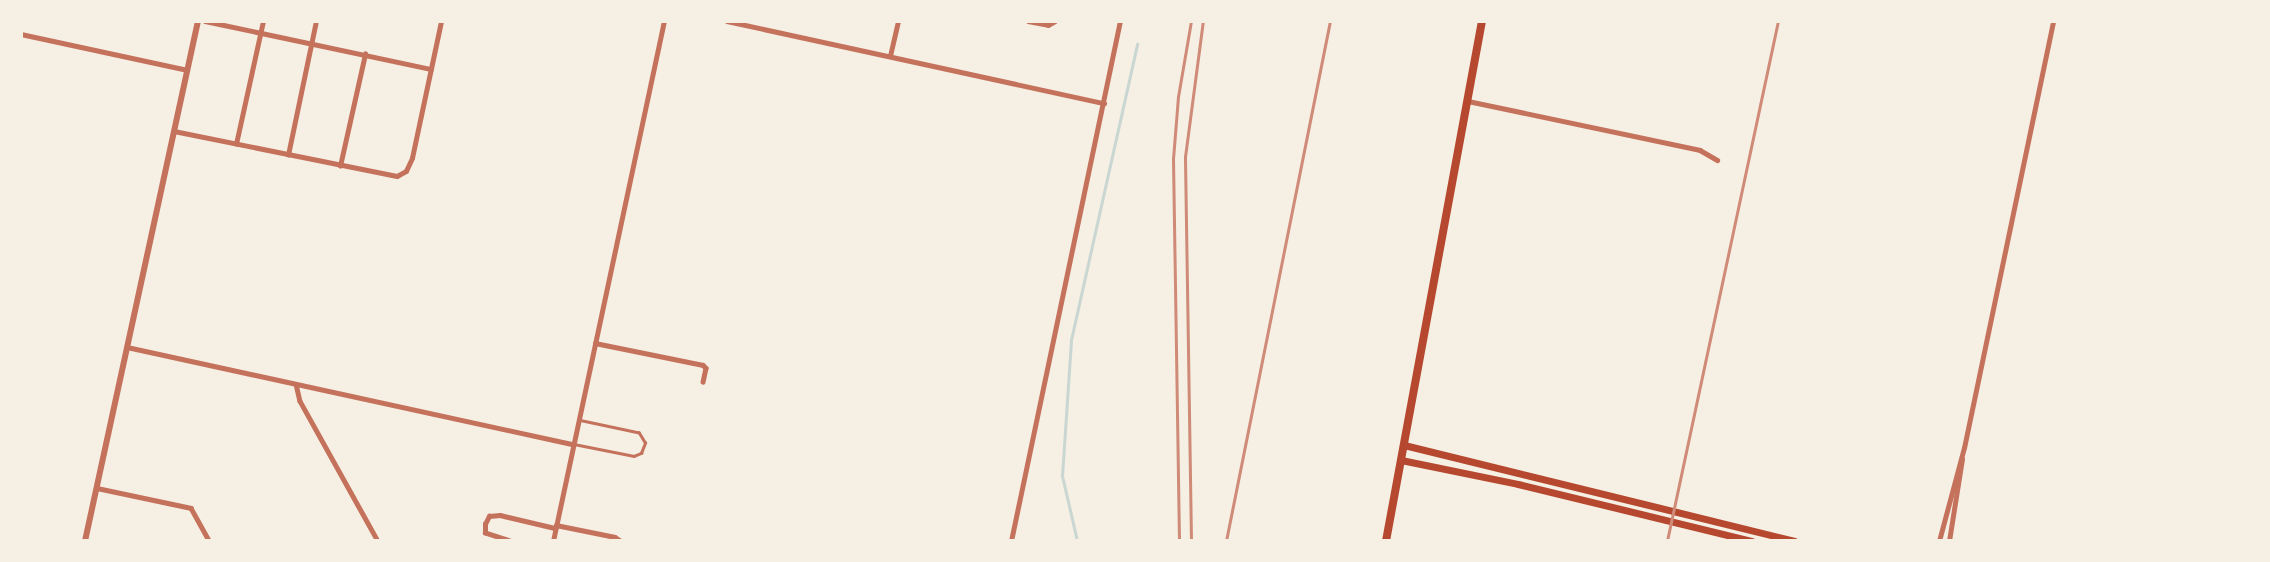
<!DOCTYPE html>
<style>
body{margin:0}
#map{position:relative;width:2270px;height:562px;overflow:hidden;background:#f6efe4;font-family:Arial,sans-serif}
div>[style]{position:absolute}
.stream>*{height:2.5px;margin:-1.25px;padding:0 1.25px;transform-origin:1.25px;border-radius:1.25px;background:#c9d6d2}
.service>*{height:2.5px;margin:-1.25px;padding:0 1.25px;transform-origin:1.25px;border-radius:1.25px;background:#c5725c}
.minor>*{height:4.5px;margin:-2.25px;padding:0 2.25px;transform-origin:2.25px;border-radius:2.25px;background:#c5725c}
.tertiary>*{height:6px;margin:-3px;padding:0 3px;transform-origin:3px;border-radius:3px;background:#c5725c}
.secondary>*{height:7px;margin:-3.5px;padding:0 3.5px;transform-origin:3.5px;border-radius:3.5px;background:#b5482f}
.primary>*{height:8px;margin:-4px;padding:0 4px;transform-origin:4px;border-radius:4px;background:#b5482f}
.rail>*{height:2.5px;margin:-1.25px;padding:0 1.25px;transform-origin:1.25px;border-radius:1.25px;background:#cf8b77}
span{translate:-50% -50%;white-space:nowrap;text-align:center;line-height:1.15;-webkit-text-stroke:7px #f6efe4;paint-order:stroke}
.frame{position:absolute;inset:0;border:23px solid #f6efe4;pointer-events:none}
</style>
<div id="map">
<div class="stream">
<i style="left:1077px;top:541px;width:67px;rotate:-103deg"></i>
<i style="left:1062px;top:476px;width:136px;rotate:-86.2deg"></i>
<i style="left:1071px;top:340px;width:303px;rotate:-77.4deg"></i>
</div>
<div class="service">
<i style="left:574px;top:444px;width:61px;rotate:11.3deg"></i>
<i style="left:634px;top:456px;width:8px;rotate:-23deg"></i>
<i style="left:641px;top:453px;width:11px;rotate:-68deg"></i>
<i style="left:645px;top:443px;width:12px;rotate:-121deg"></i>
<i style="left:639px;top:433px;width:62px;rotate:-168deg"></i>
</div>
<div class="minor">
<i style="left:205px;top:21px;width:231px;rotate:12deg"></i>
<i style="left:727px;top:21px;width:386px;rotate:12.3deg"></i>
<i style="left:1028px;top:21px;width:20px;rotate:11deg"></i>
<i style="left:1048px;top:25px;width:8px;rotate:-30deg"></i>
<i style="left:21px;top:34px;width:170px;rotate:12.2deg"></i>
<i style="left:890px;top:56px;width:36px;rotate:-77deg"></i>
<i style="left:1468px;top:101px;width:237px;rotate:11.9deg"></i>
<i style="left:1700px;top:150px;width:20px;rotate:30deg"></i>
<i style="left:174px;top:131px;width:227px;rotate:11.4deg"></i>
<i style="left:397px;top:176px;width:10px;rotate:-29deg"></i>
<i style="left:406px;top:171px;width:14px;rotate:-65deg"></i>
<i style="left:412px;top:158px;width:140px;rotate:-78deg"></i>
<i style="left:236px;top:144px;width:126px;rotate:-77.6deg"></i>
<i style="left:288px;top:155px;width:137px;rotate:-78.2deg"></i>
<i style="left:340px;top:166px;width:115px;rotate:-77.4deg"></i>
<i style="left:595px;top:343px;width:110px;rotate:11.5deg"></i>
<i style="left:703px;top:365px;width:4px;rotate:45deg"></i>
<i style="left:706px;top:368px;width:14px;rotate:102deg"></i>
<i style="left:127px;top:347px;width:456px;rotate:12.3deg"></i>
<i style="left:296px;top:384px;width:17px;rotate:77deg"></i>
<i style="left:300px;top:401px;width:160px;rotate:60.9deg"></i>
<i style="left:97px;top:488px;width:96px;rotate:12deg"></i>
<i style="left:191px;top:508px;width:38px;rotate:61deg"></i>
<i style="left:556px;top:525px;width:60px;rotate:11.5deg"></i>
<i style="left:615px;top:537px;width:7px;rotate:34deg"></i>
<i style="left:510px;top:541px;width:26px;rotate:-162deg"></i>
<i style="left:485px;top:533px;width:9px;rotate:-90deg"></i>
<i style="left:485px;top:524px;width:9px;rotate:-63deg"></i>
<i style="left:489px;top:516px;width:11px;rotate:-5deg"></i>
<i style="left:500px;top:515px;width:57px;rotate:13.3deg"></i>
<i style="left:553px;top:541px;width:532px;rotate:-77.95deg"></i>
<i style="left:1011px;top:541px;width:531px;rotate:-78.16deg"></i>
<i style="left:1939px;top:541px;width:96px;rotate:-75deg"></i>
<i style="left:1964px;top:448px;width:436px;rotate:-78.2deg"></i>
<i style="left:1949px;top:541px;width:83px;rotate:-81deg"></i>
</div>
<div class="tertiary">
<i style="left:85px;top:541px;width:532px;rotate:-77.74deg"></i>
</div>
<div class="secondary">
<i style="left:1404px;top:445px;width:402px;rotate:13.8deg"></i>
<i style="left:1401px;top:460px;width:119px;rotate:11.6deg"></i>
<i style="left:1518px;top:484px;width:241px;rotate:13.7deg"></i>
</div>
<div class="primary">
<i style="left:1386px;top:541px;width:529px;rotate:-79.54deg"></i>
</div>
<div class="rail">
<i style="left:1179px;top:541px;width:382px;rotate:-90.9deg"></i>
<i style="left:1173px;top:159px;width:62px;rotate:-85.4deg"></i>
<i style="left:1178px;top:97px;width:77px;rotate:-80.3deg"></i>
<i style="left:1191px;top:541px;width:384px;rotate:-90.9deg"></i>
<i style="left:1185px;top:157px;width:137px;rotate:-82.5deg"></i>
<i style="left:1226px;top:541px;width:530px;rotate:-78.69deg"></i>
<i style="left:1667px;top:541px;width:532px;rotate:-77.95deg"></i>
</div>
<div class="frame"></div>
</div>
